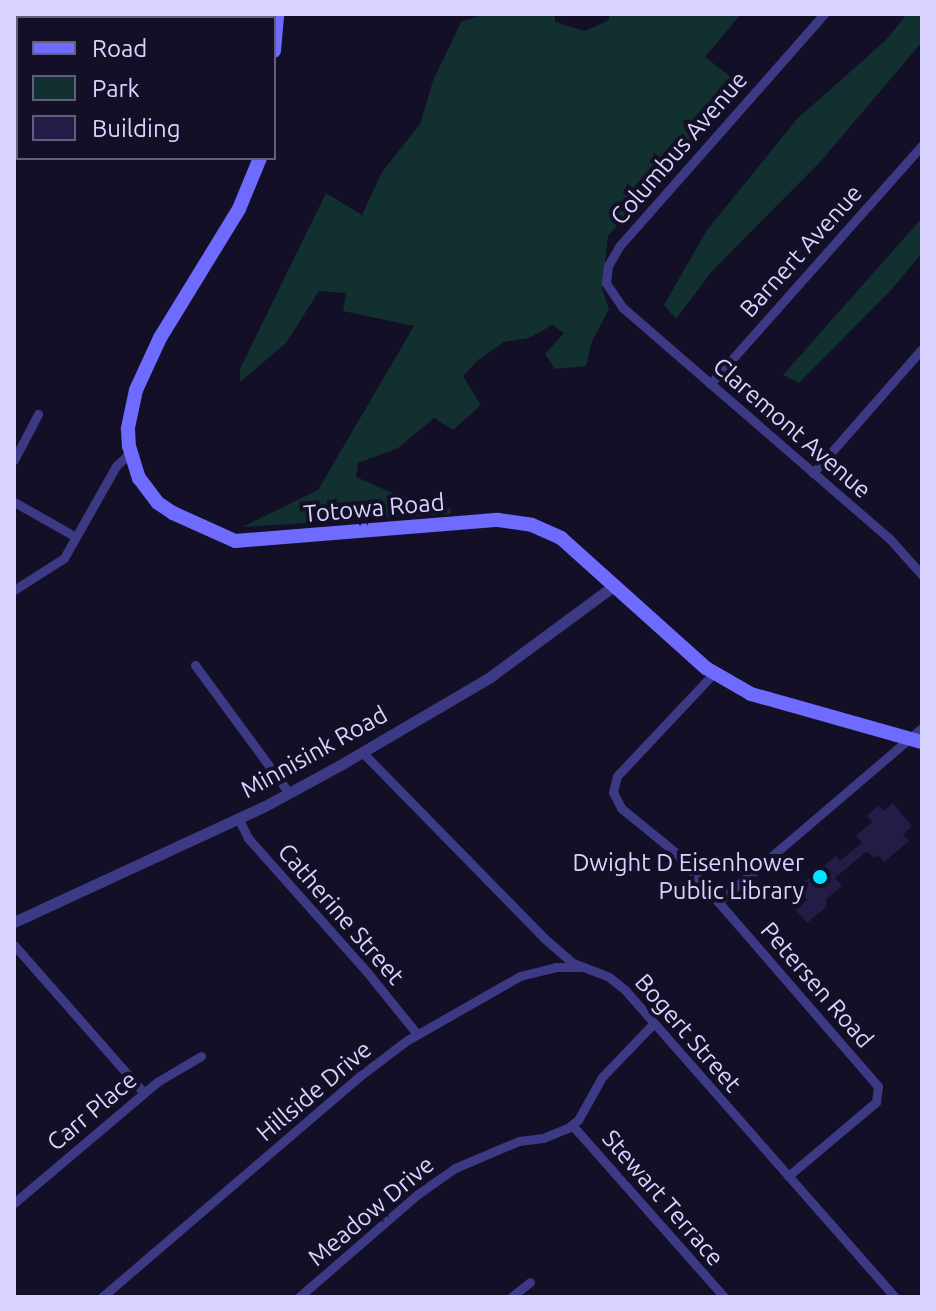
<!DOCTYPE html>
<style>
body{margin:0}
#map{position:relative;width:936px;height:1311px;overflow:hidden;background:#130f26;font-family:Ubuntu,sans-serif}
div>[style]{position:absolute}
.green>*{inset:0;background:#12302f}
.building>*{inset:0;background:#241b47}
.minor>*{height:9px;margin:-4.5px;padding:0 4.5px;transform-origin:4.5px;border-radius:4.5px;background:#3d3a85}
.tertiary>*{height:11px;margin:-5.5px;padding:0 5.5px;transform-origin:5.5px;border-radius:5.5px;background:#3d3a85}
.secondary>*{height:14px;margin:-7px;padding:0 7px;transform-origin:7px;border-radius:7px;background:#6f6bff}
.dots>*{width:22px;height:22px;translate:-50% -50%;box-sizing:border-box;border:4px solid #130f26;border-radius:50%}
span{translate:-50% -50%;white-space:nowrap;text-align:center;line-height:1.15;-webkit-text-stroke:8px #130f26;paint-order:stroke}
.street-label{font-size:24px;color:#d9d4ff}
.poi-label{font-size:24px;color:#d9d4ff}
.right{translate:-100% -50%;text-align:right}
.frame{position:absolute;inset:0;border:16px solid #d9d4ff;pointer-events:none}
.legend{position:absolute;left:16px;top:16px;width:260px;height:144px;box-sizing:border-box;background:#130f26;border:2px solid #625e7d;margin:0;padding:10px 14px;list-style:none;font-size:24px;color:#d9d4ff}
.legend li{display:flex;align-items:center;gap:16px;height:40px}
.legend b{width:40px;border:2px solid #625e7d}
</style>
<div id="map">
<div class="green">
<i style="clip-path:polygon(14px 14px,134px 14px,133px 18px,18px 18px,18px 82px,14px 82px)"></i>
<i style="clip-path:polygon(484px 14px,555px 14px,555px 22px,585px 31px,609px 20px,609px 14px,741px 14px,705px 57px,740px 84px,608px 236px,602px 289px,609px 309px,592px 341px,586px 366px,555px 369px,545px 354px,564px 333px,552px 325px,529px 338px,504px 342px,478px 360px,463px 376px,481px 405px,453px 430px,434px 418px,398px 448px,358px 463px,356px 477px,395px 494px,451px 509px,450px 514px,242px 527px,318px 490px,414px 326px,343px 311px,346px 293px,319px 291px,286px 343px,240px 382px,240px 369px,326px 193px,362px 215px,382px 172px,420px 124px,433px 81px,461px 22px)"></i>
<i style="clip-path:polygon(907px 14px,922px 14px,922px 42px,821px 161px,713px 270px,676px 319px,664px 305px,707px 230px,797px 119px,886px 40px)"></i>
<i style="clip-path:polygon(922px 218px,922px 253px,892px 289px,799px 383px,783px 375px)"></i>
</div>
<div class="building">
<i style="clip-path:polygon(893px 803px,912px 826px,903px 834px,909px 841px,884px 862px,878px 855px,874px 858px,867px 851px,835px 878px,842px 886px,826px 899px,826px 907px,807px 923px,796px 910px,807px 900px,797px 888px,836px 856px,840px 861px,862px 843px,856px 836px,872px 822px,867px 816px,879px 805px,884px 811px)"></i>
</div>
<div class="minor">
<i style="left:824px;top:14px;width:308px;rotate:131.4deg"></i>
<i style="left:620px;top:245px;width:24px;rotate:120deg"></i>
<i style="left:608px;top:266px;width:17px;rotate:97deg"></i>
<i style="left:606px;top:283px;width:29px;rotate:56deg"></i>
<i style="left:622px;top:307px;width:353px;rotate:40.9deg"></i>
<i style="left:889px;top:538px;width:50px;rotate:48.3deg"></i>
<i style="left:14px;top:95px;width:4px;rotate:14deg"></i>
<i style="left:710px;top:384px;width:319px;rotate:-48.4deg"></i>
<i style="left:14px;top:460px;width:52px;rotate:-62.4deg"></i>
<i style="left:813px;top:473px;width:165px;rotate:-48.7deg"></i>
<i style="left:14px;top:502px;width:71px;rotate:29.4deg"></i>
<i style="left:14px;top:590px;width:59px;rotate:-32.6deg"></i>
<i style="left:64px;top:558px;width:106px;rotate:-60.5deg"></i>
<i style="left:116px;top:466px;width:19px;rotate:-43deg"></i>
<i style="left:195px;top:665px;width:159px;rotate:53.7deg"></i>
<i style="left:714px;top:673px;width:141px;rotate:133.3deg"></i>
<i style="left:617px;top:776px;width:16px;rotate:104deg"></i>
<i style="left:613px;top:792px;width:18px;rotate:63deg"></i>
<i style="left:621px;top:808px;width:70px;rotate:39.2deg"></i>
<i style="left:675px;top:852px;width:310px;rotate:49.1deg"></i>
<i style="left:878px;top:1086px;width:16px;rotate:97deg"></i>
<i style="left:876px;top:1102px;width:115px;rotate:139.9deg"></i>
<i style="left:362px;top:752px;width:260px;rotate:45.6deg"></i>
<i style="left:544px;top:938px;width:38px;rotate:41deg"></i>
<i style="left:573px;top:963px;width:39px;rotate:21deg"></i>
<i style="left:609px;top:977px;width:22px;rotate:39deg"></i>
<i style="left:626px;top:991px;width:407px;rotate:48.7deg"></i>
<i style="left:238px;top:818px;width:22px;rotate:63deg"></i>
<i style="left:248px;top:838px;width:179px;rotate:48.4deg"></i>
<i style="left:367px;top:972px;width:80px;rotate:51.1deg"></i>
<i style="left:718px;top:902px;width:268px;rotate:-40.5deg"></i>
<i style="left:14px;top:945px;width:197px;rotate:48.7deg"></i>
<i style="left:572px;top:1125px;width:230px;rotate:48.5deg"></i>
<i style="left:14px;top:1203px;width:187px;rotate:-40.2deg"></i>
<i style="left:157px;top:1082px;width:51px;rotate:-30.6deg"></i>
<i style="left:102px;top:1297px;width:340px;rotate:-40.6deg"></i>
<i style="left:360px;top:1076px;width:58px;rotate:-37.3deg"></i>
<i style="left:406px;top:1041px;width:131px;rotate:-29.7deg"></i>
<i style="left:520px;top:976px;width:36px;rotate:-14deg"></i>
<i style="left:555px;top:967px;width:24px"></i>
<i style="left:299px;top:1297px;width:157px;rotate:-40.9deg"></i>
<i style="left:418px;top:1194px;width:45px;rotate:-35.1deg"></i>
<i style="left:455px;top:1168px;width:69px;rotate:-22.9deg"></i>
<i style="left:519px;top:1141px;width:24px;rotate:-7deg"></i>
<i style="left:543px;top:1138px;width:27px;rotate:-22deg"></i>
<i style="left:568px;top:1128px;width:13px;rotate:-39deg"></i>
<i style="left:578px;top:1120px;width:49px;rotate:-60.8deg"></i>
<i style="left:602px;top:1077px;width:75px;rotate:-46.1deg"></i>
<i style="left:511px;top:1297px;width:24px;rotate:-38deg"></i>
</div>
<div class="tertiary">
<i style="left:14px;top:922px;width:277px;rotate:-24.8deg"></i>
<i style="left:265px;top:806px;width:88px;rotate:-28.6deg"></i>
<i style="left:342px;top:764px;width:172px;rotate:-30.4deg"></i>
<i style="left:490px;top:677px;width:155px;rotate:-36.4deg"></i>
</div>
<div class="secondary">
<i style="left:274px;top:51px;width:37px;rotate:-85deg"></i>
<i style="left:260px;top:158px;width:55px;rotate:112.4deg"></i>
<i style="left:239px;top:209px;width:151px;rotate:121.5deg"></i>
<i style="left:160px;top:338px;width:57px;rotate:114.8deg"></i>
<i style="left:136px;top:390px;width:40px;rotate:102deg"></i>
<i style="left:128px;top:429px;width:17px;rotate:87deg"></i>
<i style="left:129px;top:446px;width:34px;rotate:73deg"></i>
<i style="left:139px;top:478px;width:31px;rotate:53deg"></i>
<i style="left:158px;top:503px;width:18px;rotate:34deg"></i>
<i style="left:173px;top:513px;width:68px;rotate:24.3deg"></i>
<i style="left:235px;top:541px;width:264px;rotate:-4.6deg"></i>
<i style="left:498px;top:520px;width:34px;rotate:8deg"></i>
<i style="left:532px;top:525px;width:32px;rotate:24deg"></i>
<i style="left:561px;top:538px;width:195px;rotate:41.9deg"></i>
<i style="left:706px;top:668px;width:52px;rotate:30deg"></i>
<i style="left:751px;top:694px;width:178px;rotate:15.7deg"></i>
</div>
<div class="dots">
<i style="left:820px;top:877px;background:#00e5ff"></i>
</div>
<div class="street-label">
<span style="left:679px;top:148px;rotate:-49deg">Columbus Avenue</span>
<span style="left:801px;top:251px;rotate:-48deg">Barnert Avenue</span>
<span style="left:792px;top:428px;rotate:41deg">Claremont Avenue</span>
<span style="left:374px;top:508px;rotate:-5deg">Totowa Road</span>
<span style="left:314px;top:752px;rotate:-29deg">Minnisink Road</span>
<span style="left:341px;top:914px;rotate:49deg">Catherine Street</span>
<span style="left:817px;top:985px;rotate:49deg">Petersen Road</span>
<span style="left:688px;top:1033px;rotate:49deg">Bogert Street</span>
<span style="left:314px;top:1091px;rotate:-40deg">Hillside Drive</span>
<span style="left:92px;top:1111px;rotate:-40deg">Carr Place</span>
<span style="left:663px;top:1198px;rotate:49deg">Stewart Terrace</span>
<span style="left:371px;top:1211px;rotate:-40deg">Meadow Drive</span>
</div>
<div class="poi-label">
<span class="right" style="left:804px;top:877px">Dwight D Eisenhower<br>Public Library</span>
</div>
<div class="frame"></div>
<ul class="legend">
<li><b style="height:10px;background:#6f6bff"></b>Road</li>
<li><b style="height:22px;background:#12302f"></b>Park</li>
<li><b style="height:22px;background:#241b47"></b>Building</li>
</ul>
</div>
